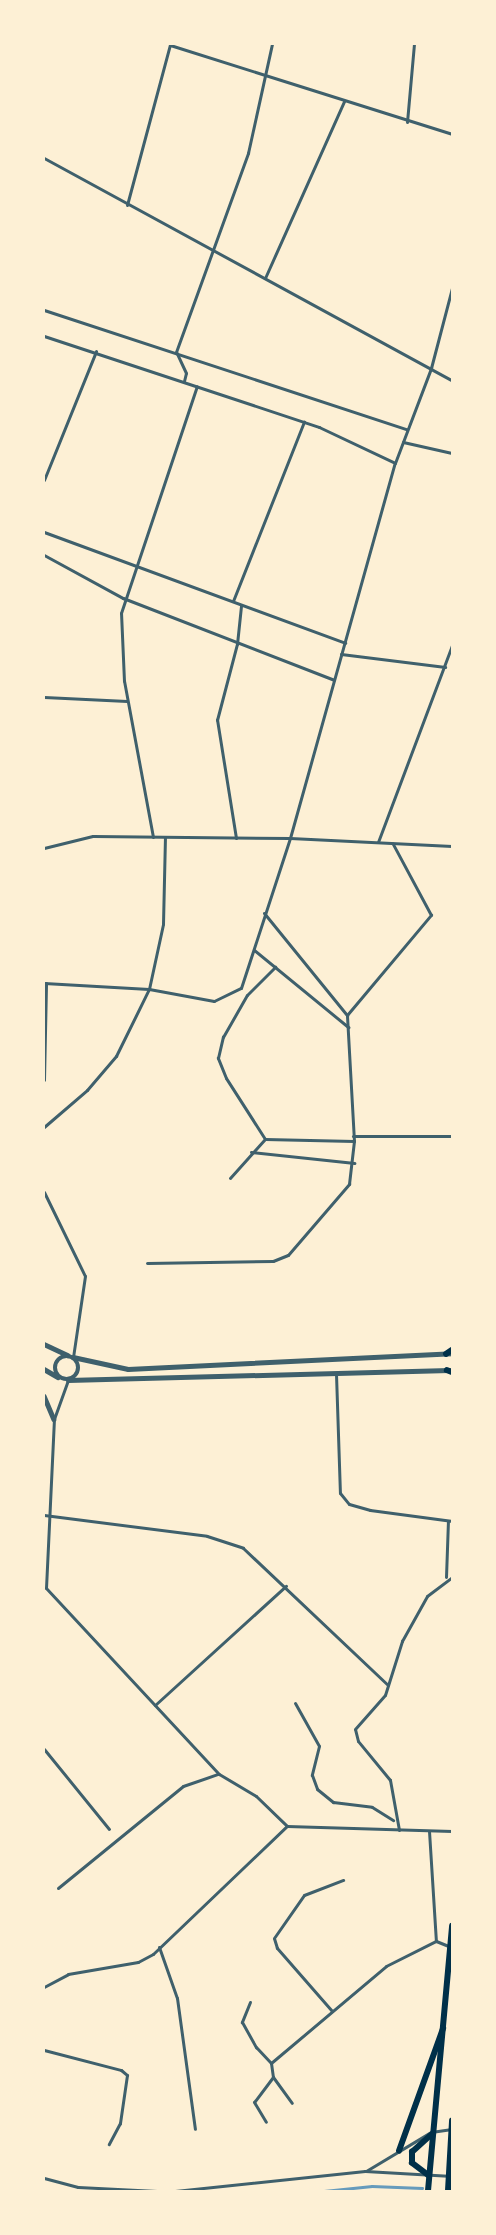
<!DOCTYPE html>
<style>
body{margin:0}
#map{position:relative;width:496px;height:2235px;overflow:hidden;background:#fdf0d5;font-family:"Times New Roman",serif}
div>[style]{position:absolute}
.stream>*{height:2.5px;margin:-1.25px;padding:0 1.25px;transform-origin:1.25px;border-radius:1.25px;background:#669bbc}
.minor>*{height:3px;margin:-1.5px;padding:0 1.5px;transform-origin:1.5px;border-radius:1.5px;background:#3f606c}
.tertiary>*{height:4.5px;margin:-2.25px;padding:0 2.25px;transform-origin:2.25px;border-radius:2.25px;background:#3f606c}
.tertiary>.ring{margin:-2.25px;padding:0;box-sizing:content-box;background:none;border:4.5px solid #3f606c;border-radius:50%}
.primary>*{height:5.5px;margin:-2.75px;padding:0 2.75px;transform-origin:2.75px;border-radius:2.75px;background:#003049}
span{translate:-50% -50%;white-space:nowrap;text-align:center;line-height:1.15;-webkit-text-stroke:4.5px #fdf0d5;paint-order:stroke}
.frame{position:absolute;inset:0;border:45px solid #fdf0d5;pointer-events:none}
</style>
<div id="map">
<div class="stream">
<i style="left:324px;top:2191px;width:48px;rotate:-5.9deg"></i>
<i style="left:372px;top:2186px;width:50px;rotate:2.3deg"></i>
</div>
<div class="minor">
<i style="left:170px;top:45px;width:296px;rotate:17.5deg"></i>
<i style="left:407px;top:122px;width:78px;rotate:-84.9deg"></i>
<i style="left:44px;top:158px;width:464px;rotate:28.6deg"></i>
<i style="left:127px;top:205px;width:167px;rotate:-75deg"></i>
<i style="left:265px;top:278px;width:194px;rotate:-65.9deg"></i>
<i style="left:44px;top:310px;width:382px;rotate:18.2deg"></i>
<i style="left:44px;top:336px;width:290px;rotate:18.3deg"></i>
<i style="left:319px;top:427px;width:84px;rotate:25.3deg"></i>
<i style="left:184px;top:381px;width:8px;rotate:-76deg"></i>
<i style="left:186px;top:373px;width:23px;rotate:-115deg"></i>
<i style="left:176px;top:352px;width:212px;rotate:-70.1deg"></i>
<i style="left:248px;top:153px;width:112px;rotate:-77.6deg"></i>
<i style="left:403px;top:442px;width:50px;rotate:12.7deg"></i>
<i style="left:44px;top:480px;width:139px;rotate:-68deg"></i>
<i style="left:44px;top:532px;width:321px;rotate:20.2deg"></i>
<i style="left:44px;top:555px;width:90px;rotate:28.6deg"></i>
<i style="left:123px;top:598px;width:226px;rotate:21.2deg"></i>
<i style="left:233px;top:601px;width:193px;rotate:-68.4deg"></i>
<i style="left:341px;top:654px;width:105px;rotate:7.1deg"></i>
<i style="left:44px;top:697px;width:83px;rotate:2.8deg"></i>
<i style="left:153px;top:837px;width:159px;rotate:-100.5deg"></i>
<i style="left:124px;top:681px;width:68px;rotate:-92.5deg"></i>
<i style="left:121px;top:613px;width:239px;rotate:-71.5deg"></i>
<i style="left:236px;top:838px;width:120px;rotate:-99.1deg"></i>
<i style="left:217px;top:720px;width:79px;rotate:-75.3deg"></i>
<i style="left:237px;top:644px;width:39px;rotate:-84deg"></i>
<i style="left:378px;top:842px;width:210px;rotate:-69.4deg"></i>
<i style="left:44px;top:848px;width:50px;rotate:-13.8deg"></i>
<i style="left:93px;top:836px;width:197px;rotate:0.6deg"></i>
<i style="left:290px;top:838px;width:162px;rotate:2.8deg"></i>
<i style="left:264px;top:913px;width:132px;rotate:50.9deg"></i>
<i style="left:347px;top:1015px;width:131px;rotate:-50deg"></i>
<i style="left:431px;top:915px;width:81px;rotate:-118.2deg"></i>
<i style="left:254px;top:950px;width:122px;rotate:39.3deg"></i>
<i style="left:44px;top:983px;width:105px;rotate:3.3deg"></i>
<i style="left:149px;top:989px;width:66px;rotate:-77.8deg"></i>
<i style="left:163px;top:924px;width:87px;rotate:-88.7deg"></i>
<i style="left:44px;top:1080px;width:97px;rotate:-88.8deg"></i>
<i style="left:44px;top:1127px;width:57px;rotate:-40.7deg"></i>
<i style="left:87px;top:1090px;width:45px;rotate:-49.5deg"></i>
<i style="left:116px;top:1056px;width:75px;rotate:-63.8deg"></i>
<i style="left:149px;top:989px;width:66px;rotate:10.5deg"></i>
<i style="left:214px;top:1001px;width:30px;rotate:-26deg"></i>
<i style="left:241px;top:988px;width:158px;rotate:-71.9deg"></i>
<i style="left:290px;top:838px;width:389px;rotate:-74.4deg"></i>
<i style="left:395px;top:463px;width:102px;rotate:-69.2deg"></i>
<i style="left:431px;top:368px;width:83px;rotate:-75.3deg"></i>
<i style="left:353px;top:1136px;width:99px"></i>
<i style="left:265px;top:1139px;width:72px;rotate:-122.6deg"></i>
<i style="left:226px;top:1078px;width:22px;rotate:-112deg"></i>
<i style="left:218px;top:1058px;width:22px;rotate:-77deg"></i>
<i style="left:223px;top:1037px;width:48px;rotate:-60.3deg"></i>
<i style="left:247px;top:995px;width:40px;rotate:-45deg"></i>
<i style="left:251px;top:1152px;width:104px;rotate:6.1deg"></i>
<i style="left:230px;top:1178px;width:52px;rotate:-48.1deg"></i>
<i style="left:265px;top:1139px;width:89px;rotate:1.3deg"></i>
<i style="left:354px;top:1141px;width:126px;rotate:-93.2deg"></i>
<i style="left:44px;top:1192px;width:93px;rotate:64deg"></i>
<i style="left:85px;top:1276px;width:82px;rotate:98.4deg"></i>
<i style="left:147px;top:1263px;width:126px;rotate:-0.9deg"></i>
<i style="left:273px;top:1261px;width:16px;rotate:-22deg"></i>
<i style="left:288px;top:1255px;width:94px;rotate:-49.3deg"></i>
<i style="left:349px;top:1184px;width:43px;rotate:-83.4deg"></i>
<i style="left:336px;top:1374px;width:119px;rotate:88.1deg"></i>
<i style="left:340px;top:1493px;width:14px;rotate:51deg"></i>
<i style="left:349px;top:1504px;width:22px;rotate:16deg"></i>
<i style="left:370px;top:1510px;width:83px;rotate:7.6deg"></i>
<i style="left:44px;top:1515px;width:164px;rotate:7.3deg"></i>
<i style="left:207px;top:1536px;width:38px;rotate:18deg"></i>
<i style="left:243px;top:1548px;width:199px;rotate:43.4deg"></i>
<i style="left:446px;top:1577px;width:56px;rotate:-88deg"></i>
<i style="left:46px;top:1588px;width:254px;rotate:47.1deg"></i>
<i style="left:219px;top:1774px;width:43px;rotate:30.7deg"></i>
<i style="left:256px;top:1796px;width:43px;rotate:44.1deg"></i>
<i style="left:287px;top:1826px;width:165px;rotate:1.7deg"></i>
<i style="left:46px;top:1588px;width:169px;rotate:-87.3deg"></i>
<i style="left:54px;top:1419px;width:41px;rotate:-70.3deg"></i>
<i style="left:295px;top:1703px;width:49px;rotate:60.8deg"></i>
<i style="left:319px;top:1746px;width:30px;rotate:104deg"></i>
<i style="left:312px;top:1775px;width:15px;rotate:70deg"></i>
<i style="left:317px;top:1789px;width:21px;rotate:39deg"></i>
<i style="left:333px;top:1802px;width:39px;rotate:7deg"></i>
<i style="left:372px;top:1807px;width:25px;rotate:32deg"></i>
<i style="left:155px;top:1705px;width:177px;rotate:-42.3deg"></i>
<i style="left:44px;top:1749px;width:103px;rotate:50.9deg"></i>
<i style="left:399px;top:1830px;width:51px;rotate:-100.2deg"></i>
<i style="left:390px;top:1780px;width:50px;rotate:-129.4deg"></i>
<i style="left:358px;top:1741px;width:12px;rotate:-104deg"></i>
<i style="left:355px;top:1729px;width:45px;rotate:-48.6deg"></i>
<i style="left:385px;top:1695px;width:57px;rotate:-72.5deg"></i>
<i style="left:402px;top:1641px;width:51px;rotate:-60.9deg"></i>
<i style="left:427px;top:1596px;width:31px;rotate:-37deg"></i>
<i style="left:429px;top:1831px;width:110px;rotate:86.4deg"></i>
<i style="left:58px;top:1888px;width:161px;rotate:-39.2deg"></i>
<i style="left:183px;top:1786px;width:37px;rotate:-19deg"></i>
<i style="left:436px;top:1941px;width:16px;rotate:22deg"></i>
<i style="left:159px;top:1947px;width:54px;rotate:70.6deg"></i>
<i style="left:177px;top:1998px;width:132px;rotate:82.2deg"></i>
<i style="left:44px;top:1987px;width:27px;rotate:-28deg"></i>
<i style="left:68px;top:1974px;width:71px;rotate:-9.7deg"></i>
<i style="left:138px;top:1962px;width:17px;rotate:-28deg"></i>
<i style="left:153px;top:1954px;width:185px;rotate:-43.7deg"></i>
<i style="left:250px;top:2002px;width:22px;rotate:112deg"></i>
<i style="left:242px;top:2022px;width:29px;rotate:61deg"></i>
<i style="left:256px;top:2047px;width:22px;rotate:47deg"></i>
<i style="left:271px;top:2063px;width:14px;rotate:82deg"></i>
<i style="left:273px;top:2077px;width:31px;rotate:127deg"></i>
<i style="left:254px;top:2102px;width:23px;rotate:59deg"></i>
<i style="left:332px;top:2011px;width:84px;rotate:-131.1deg"></i>
<i style="left:277px;top:1948px;width:10px;rotate:-107deg"></i>
<i style="left:274px;top:1938px;width:52px;rotate:-55.1deg"></i>
<i style="left:304px;top:1895px;width:42px;rotate:-21deg"></i>
<i style="left:44px;top:2050px;width:80px;rotate:14.6deg"></i>
<i style="left:121px;top:2070px;width:8px;rotate:40deg"></i>
<i style="left:127px;top:2075px;width:49px;rotate:98.3deg"></i>
<i style="left:120px;top:2123px;width:24px;rotate:118deg"></i>
<i style="left:271px;top:2063px;width:150px;rotate:-40.1deg"></i>
<i style="left:386px;top:1966px;width:56px;rotate:-26.6deg"></i>
<i style="left:273px;top:2077px;width:32px;rotate:54deg"></i>
<i style="left:366px;top:2171px;width:76px;rotate:-31deg"></i>
<i style="left:431px;top:2132px;width:21px;rotate:-8deg"></i>
<i style="left:44px;top:2178px;width:35px;rotate:15deg"></i>
<i style="left:78px;top:2187px;width:79px;rotate:2.9deg"></i>
<i style="left:175px;top:2191px;width:191px;rotate:-6deg"></i>
<i style="left:365px;top:2171px;width:87px;rotate:3.3deg"></i>
</div>
<div class="tertiary">
<i style="left:44px;top:1344px;width:26px;rotate:25deg"></i>
<i class="ring" style="left:55px;top:1356px;width:19.5px;height:19.5px"></i>
<i style="left:73px;top:1357px;width:56px;rotate:12.3deg"></i>
<i style="left:128px;top:1369px;width:324px;rotate:-2.8deg"></i>
<i style="left:44px;top:1369px;width:16px;rotate:30deg"></i>
<i style="left:68px;top:1380px;width:381px;rotate:-1.5deg"></i>
<i style="left:44px;top:1396px;width:25px;rotate:67deg"></i>
</div>
<div class="primary">
<i style="left:446px;top:1354px;width:7px;rotate:-34deg"></i>
<i style="left:447px;top:1370px;width:5px;rotate:22deg"></i>
<i style="left:399px;top:2151px;width:130px;rotate:-70.2deg"></i>
<i style="left:429px;top:2176px;width:21px;rotate:-143deg"></i>
<i style="left:412px;top:2163px;width:11px;rotate:-90deg"></i>
<i style="left:412px;top:2152px;width:25px;rotate:-42deg"></i>
<i style="left:428px;top:2191px;width:266px;rotate:-84.8deg"></i>
<i style="left:448px;top:2191px;width:70px;rotate:-86.7deg"></i>
</div>
<div class="frame"></div>
</div>
